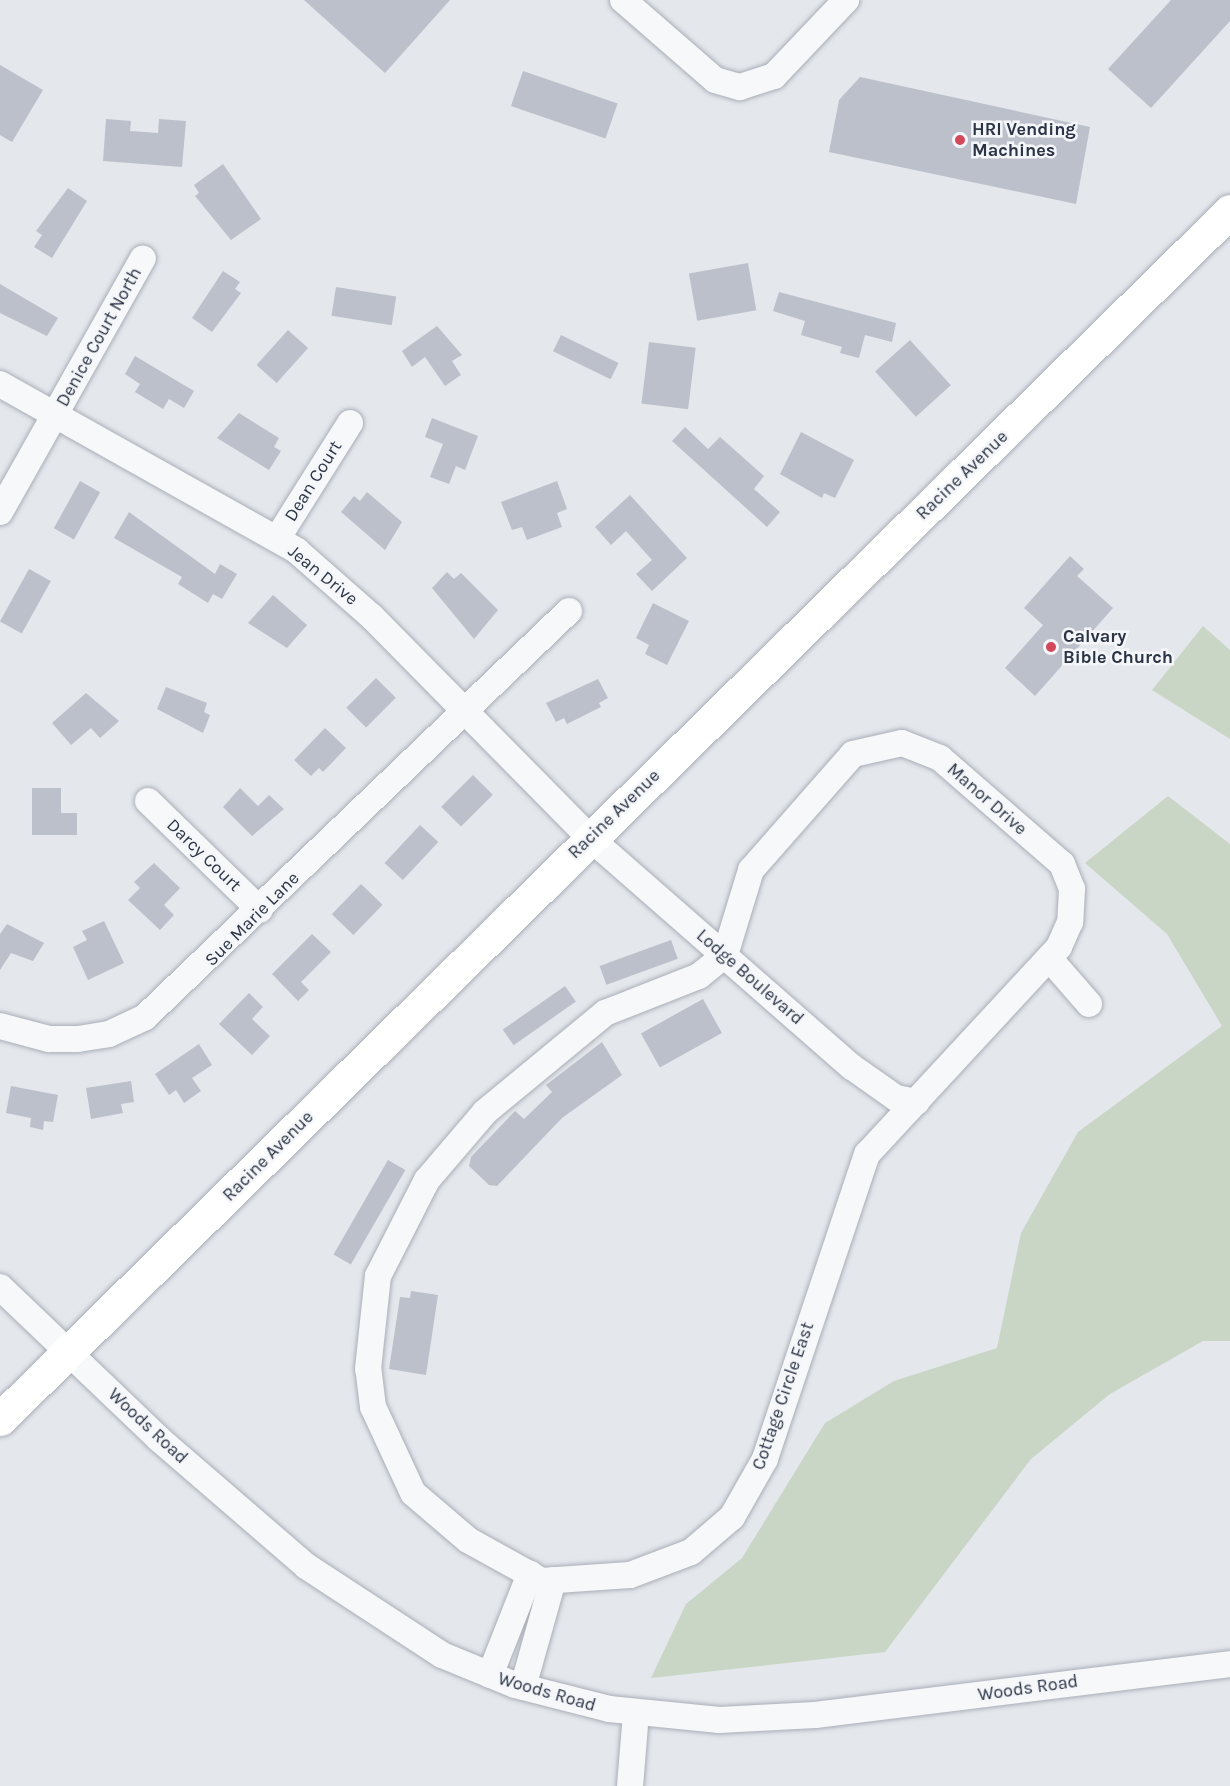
<!DOCTYPE html>
<style>
body{margin:0}
#map{position:relative;width:1230px;height:1786px;overflow:hidden;background:#e4e7ec;font-family:Karla,sans-serif}
div>[style]{position:absolute}
.green>*{inset:0;background:#c9d6c5}
.building>*{inset:0;background:#bbc0ca;transform-origin:0 0}
.roads{filter:drop-shadow(0 0 2px #a9aeb7) drop-shadow(0 0 2px #a9aeb7)}
.minor>*{height:26px;margin:-13px;padding:0 13px;transform-origin:13px;border-radius:13px;background:#f7f8fa}
.major>*{height:33px;margin:-16.5px;padding:0 16.5px;transform-origin:16.5px;border-radius:16.5px;background:#fff}
.dots>*{width:16px;height:16px;translate:-50% -50%;box-sizing:border-box;border:3px solid #f4f6f9;border-radius:50%}
span{translate:-50% -50%;white-space:nowrap;text-align:center;line-height:1.15;-webkit-text-stroke:5px #f4f6f9;paint-order:stroke}
.poi-label{font-size:18px;color:#2b3445;font-weight:700}
.left{translate:0 -50%;text-align:left}
.street-label{font-size:18px;color:#2b3445}
</style>
<div id="map">
<div class="green">
<i style="clip-path:polygon(1203px 626px,1230px 650px,1230px 739px,1152px 690px)"></i>
<i style="clip-path:polygon(1168px 796px,1230px 844px,1230px 1341px,1203px 1341px,1110px 1394px,1031px 1459px,885px 1652px,651px 1678px,686px 1604px,742px 1558px,825px 1423px,894px 1381px,997px 1348px,1021px 1233px,1078px 1132px,1222px 1026px,1167px 934px,1085px 863px)"></i>
</div>
<div class="building">
<i style="clip-path:polygon(304px 0,450px 0,385px 73px)"></i>
<i style="clip-path:polygon(1171px 0,1230px 0,1230px 21px,1151px 108px,1108px 69px)"></i>
<i style="clip-path:polygon(0 65px,43px 90px,12px 142px,0 135px)"></i>
<i style="left:523px;top:71px;width:100px;height:37px;rotate:19deg"></i>
<i style="clip-path:polygon(860px 77px,1090px 127px,1076px 204px,829px 152px,839px 100px)"></i>
<i style="clip-path:polygon(106px 119px,131px 121px,130px 131px,158px 133px,159px 119px,186px 121px,182px 167px,103px 161px)"></i>
<i style="clip-path:polygon(223px 164px,261px 219px,231px 240px,195px 196px,199px 193px,194px 185px)"></i>
<i style="clip-path:polygon(68px 188px,87px 201px,52px 258px,34px 247px,42px 235px,36px 231px)"></i>
<i style="left:748px;top:263px;width:48px;height:60px;rotate:80deg"></i>
<i style="clip-path:polygon(223px 271px,240px 282px,235px 289px,241px 293px,212px 332px,192px 318px)"></i>
<i style="clip-path:polygon(0 284px,58px 318px,47px 336px,0 313px)"></i>
<i style="left:336px;top:287px;width:61px;height:29px;rotate:9deg"></i>
<i style="clip-path:polygon(779px 292px,896px 323px,892px 342px,865px 335px,859px 358px,840px 353px,842px 347px,801px 335px,805px 321px,773px 311px)"></i>
<i style="clip-path:polygon(437px 326px,462px 355px,452px 361px,461px 375px,445px 386px,425px 357px,412px 367px,402px 351px)"></i>
<i style="left:288px;top:330px;width:27px;height:47px;rotate:42deg"></i>
<i style="left:561px;top:335px;width:64px;height:18px;rotate:26deg"></i>
<i style="left:910px;top:340px;width:61px;height:47px;rotate:48deg"></i>
<i style="left:649px;top:342px;width:47px;height:62px;rotate:7deg"></i>
<i style="clip-path:polygon(135px 356px,194px 391px,184px 408px,169px 399px,163px 409px,135px 392px,140px 384px,125px 374px)"></i>
<i style="clip-path:polygon(239px 413px,279px 438px,274px 447px,281px 451px,269px 470px,217px 438px)"></i>
<i style="clip-path:polygon(432px 418px,478px 436px,465px 470px,456px 466px,449px 484px,430px 477px,443px 444px,425px 437px)"></i>
<i style="clip-path:polygon(685px 427px,708px 449px,720px 437px,764px 476px,754px 489px,780px 512px,767px 527px,672px 441px)"></i>
<i style="clip-path:polygon(801px 432px,854px 460px,835px 498px,824px 493px,822px 498px,780px 474px)"></i>
<i style="left:80px;top:481px;width:23px;height:54px;rotate:29deg"></i>
<i style="clip-path:polygon(557px 481px,567px 509px,557px 513px,562px 527px,527px 540px,522px 527px,512px 530px,501px 502px)"></i>
<i style="clip-path:polygon(367px 492px,402px 522px,385px 550px,341px 512px,354px 496px,360px 501px)"></i>
<i style="clip-path:polygon(630px 495px,687px 558px,652px 591px,636px 574px,652px 560px,626px 531px,611px 545px,595px 527px)"></i>
<i style="clip-path:polygon(129px 512px,215px 574px,220px 564px,237px 574px,222px 599px,213px 594px,208px 603px,178px 584px,182px 577px,114px 538px)"></i>
<i style="clip-path:polygon(1070px 556px,1084px 569px,1077px 576px,1113px 608px,1035px 696px,1005px 668px,1043px 625px,1024px 608px)"></i>
<i style="left:29px;top:569px;width:25px;height:60px;rotate:29deg"></i>
<i style="clip-path:polygon(447px 572px,454px 579px,461px 573px,498px 610px,474px 639px,432px 588px)"></i>
<i style="clip-path:polygon(273px 595px,307px 625px,287px 648px,248px 623px)"></i>
<i style="clip-path:polygon(653px 603px,689px 621px,667px 665px,645px 654px,649px 645px,636px 638px)"></i>
<i style="left:376px;top:678px;width:28px;height:42px;rotate:45deg"></i>
<i style="clip-path:polygon(598px 679px,608px 698px,599px 703px,601px 707px,567px 724px,564px 718px,556px 722px,546px 703px)"></i>
<i style="clip-path:polygon(166px 687px,207px 703px,204px 712px,210px 715px,203px 733px,157px 709px)"></i>
<i style="clip-path:polygon(86px 693px,119px 721px,100px 738px,91px 728px,71px 745px,52px 723px)"></i>
<i style="clip-path:polygon(325px 728px,346px 748px,323px 772px,319px 768px,311px 776px,294px 760px)"></i>
<i style="left:473px;top:775px;width:28px;height:45px;rotate:45deg"></i>
<i style="clip-path:polygon(32px 788px,61px 788px,61px 813px,77px 813px,77px 835px,32px 835px)"></i>
<i style="clip-path:polygon(240px 788px,258px 806px,269px 795px,284px 809px,252px 836px,223px 807px)"></i>
<i style="left:420px;top:825px;width:25px;height:52px;rotate:43deg"></i>
<i style="clip-path:polygon(154px 863px,180px 888px,164px 905px,174px 915px,160px 930px,128px 900px,140px 888px,134px 882px)"></i>
<i style="left:361px;top:884px;width:30px;height:42px;rotate:44deg"></i>
<i style="clip-path:polygon(104px 921px,124px 963px,88px 980px,73px 947px,87px 940px,82px 931px)"></i>
<i style="clip-path:polygon(7px 924px,44px 943px,33px 961px,11px 953px,0 970px,0 934px)"></i>
<i style="clip-path:polygon(312px 934px,331px 952px,301px 982px,309px 990px,298px 1001px,272px 974px)"></i>
<i style="left:671px;top:940px;width:20px;height:76px;rotate:70deg"></i>
<i style="left:565px;top:986px;width:19px;height:76px;rotate:55deg"></i>
<i style="clip-path:polygon(249px 993px,263px 1007px,252px 1019px,270px 1036px,252px 1055px,219px 1024px)"></i>
<i style="left:703px;top:999px;width:39px;height:71px;rotate:61deg"></i>
<i style="clip-path:polygon(602px 1042px,622px 1075px,562px 1118px,497px 1186px,489px 1185px,469px 1166px,471px 1157px,515px 1111px,524px 1119px,552px 1092px,546px 1085px)"></i>
<i style="clip-path:polygon(199px 1044px,212px 1065px,192px 1078px,201px 1091px,184px 1103px,176px 1090px,169px 1095px,155px 1074px)"></i>
<i style="clip-path:polygon(131px 1081px,134px 1102px,121px 1104px,123px 1113px,91px 1119px,86px 1088px)"></i>
<i style="clip-path:polygon(11px 1086px,58px 1095px,53px 1122px,44px 1121px,43px 1130px,30px 1127px,31px 1118px,6px 1113px)"></i>
<i style="left:388px;top:1160px;width:20px;height:109px;rotate:30deg"></i>
<i style="clip-path:polygon(411px 1291px,438px 1295px,426px 1375px,389px 1369px,400px 1297px,410px 1298px)"></i>
</div>
<div class="roads">
<div class="minor">
<i style="left:623px;top:0;width:122px;rotate:41deg"></i>
<i style="left:715px;top:80px;width:26px;rotate:16deg"></i>
<i style="left:740px;top:87px;width:36px;rotate:-18deg"></i>
<i style="left:774px;top:76px;width:105px;rotate:-46.5deg"></i>
<i style="left:0;top:384px;width:341px;rotate:29.3deg"></i>
<i style="left:297px;top:551px;width:100px;rotate:41.3deg"></i>
<i style="left:372px;top:617px;width:310px;rotate:45.4deg"></i>
<i style="left:590px;top:838px;width:348px;rotate:41.2deg"></i>
<i style="left:852px;top:1067px;width:54px;rotate:35.2deg"></i>
<i style="left:896px;top:1098px;width:21px;rotate:11deg"></i>
<i style="left:0;top:512px;width:291px;rotate:-60.6deg"></i>
<i style="left:277px;top:539px;width:137px;rotate:-57.8deg"></i>
<i style="left:902px;top:743px;width:41px;rotate:21.5deg"></i>
<i style="left:940px;top:758px;width:162px;rotate:41deg"></i>
<i style="left:1062px;top:864px;width:27px;rotate:68deg"></i>
<i style="left:1072px;top:889px;width:33px;rotate:93deg"></i>
<i style="left:1070px;top:922px;width:27px;rotate:114deg"></i>
<i style="left:1059px;top:947px;width:282px;rotate:132.8deg"></i>
<i style="left:867px;top:1154px;width:322px;rotate:108.5deg"></i>
<i style="left:765px;top:1459px;width:67px;rotate:119.6deg"></i>
<i style="left:732px;top:1517px;width:54px;rotate:139.5deg"></i>
<i style="left:691px;top:1552px;width:65px;rotate:159.3deg"></i>
<i style="left:630px;top:1575px;width:88px;rotate:176.1deg"></i>
<i style="left:542px;top:1581px;width:85px;rotate:-151deg"></i>
<i style="left:468px;top:1540px;width:72px;rotate:-139.5deg"></i>
<i style="left:413px;top:1493px;width:95px;rotate:-114.9deg"></i>
<i style="left:373px;top:1407px;width:38px;rotate:-97deg"></i>
<i style="left:368px;top:1369px;width:94px;rotate:-83.9deg"></i>
<i style="left:378px;top:1276px;width:108px;rotate:-63deg"></i>
<i style="left:427px;top:1180px;width:89px;rotate:-49.5deg"></i>
<i style="left:485px;top:1112px;width:156px;rotate:-39.5deg"></i>
<i style="left:605px;top:1013px;width:101px;rotate:-21.5deg"></i>
<i style="left:699px;top:976px;width:33px;rotate:-39deg"></i>
<i style="left:725px;top:955px;width:89px;rotate:-73deg"></i>
<i style="left:751px;top:870px;width:154px;rotate:-48.7deg"></i>
<i style="left:853px;top:754px;width:50px;rotate:-12.7deg"></i>
<i style="left:148px;top:801px;width:156px;rotate:44.2deg"></i>
<i style="left:1049px;top:958px;width:61px;rotate:49deg"></i>
<i style="left:0;top:1026px;width:51px;rotate:14.9deg"></i>
<i style="left:49px;top:1039px;width:29px"></i>
<i style="left:78px;top:1039px;width:31px;rotate:-9deg"></i>
<i style="left:109px;top:1034px;width:40px;rotate:-25deg"></i>
<i style="left:145px;top:1017px;width:587px;rotate:-43.76deg"></i>
<i style="left:0;top:1287px;width:220px;rotate:43.7deg"></i>
<i style="left:159px;top:1439px;width:194px;rotate:40.8deg"></i>
<i style="left:306px;top:1566px;width:163px;rotate:33.2deg"></i>
<i style="left:442px;top:1655px;width:79px;rotate:22.3deg"></i>
<i style="left:515px;top:1685px;width:97px;rotate:14.3deg"></i>
<i style="left:609px;top:1709px;width:111px;rotate:5.7deg"></i>
<i style="left:719px;top:1720px;width:96px;rotate:-3deg"></i>
<i style="left:815px;top:1715px;width:418px;rotate:-7deg"></i>
<i style="left:490px;top:1675px;width:109px;rotate:-68.4deg"></i>
<i style="left:523px;top:1687px;width:111px;rotate:-74.3deg"></i>
<i style="left:630px;top:1786px;width:73px;rotate:-85.3deg"></i>
</div>
<div class="major">
<i style="left:0;top:1419px;width:1724px;rotate:-44.48deg"></i>
</div>
</div>
<div class="dots">
<i style="left:960px;top:140px;background:#d1495b"></i>
<i style="left:1051px;top:647px;background:#d1495b"></i>
</div>
<div class="poi-label">
<span class="left" style="left:972px;top:140px">HRI Vending<br>Machines</span>
<span class="left" style="left:1063px;top:647px">Calvary<br>Bible Church</span>
</div>
<div class="street-label">
<span style="left:99px;top:337px;rotate:-61deg">Denice Court North</span>
<span style="left:962px;top:475px;rotate:-44deg">Racine Avenue</span>
<span style="left:313px;top:481px;rotate:-58deg">Dean Court</span>
<span style="left:323px;top:575px;rotate:39deg">Jean Drive</span>
<span style="left:987px;top:799px;rotate:41deg">Manor Drive</span>
<span style="left:614px;top:814px;rotate:-44deg">Racine Avenue</span>
<span style="left:204px;top:855px;rotate:44deg">Darcy Court</span>
<span style="left:252px;top:919px;rotate:-45deg">Sue Marie Lane</span>
<span style="left:750px;top:977px;rotate:41deg">Lodge Boulevard</span>
<span style="left:268px;top:1156px;rotate:-45deg">Racine Avenue</span>
<span style="left:783px;top:1396px;rotate:-71deg">Cottage Circle East</span>
<span style="left:148px;top:1426px;rotate:43deg">Woods Road</span>
<span style="left:1028px;top:1688px;rotate:-8deg">Woods Road</span>
<span style="left:547px;top:1692px;rotate:16deg">Woods Road</span>
</div>
</div>
